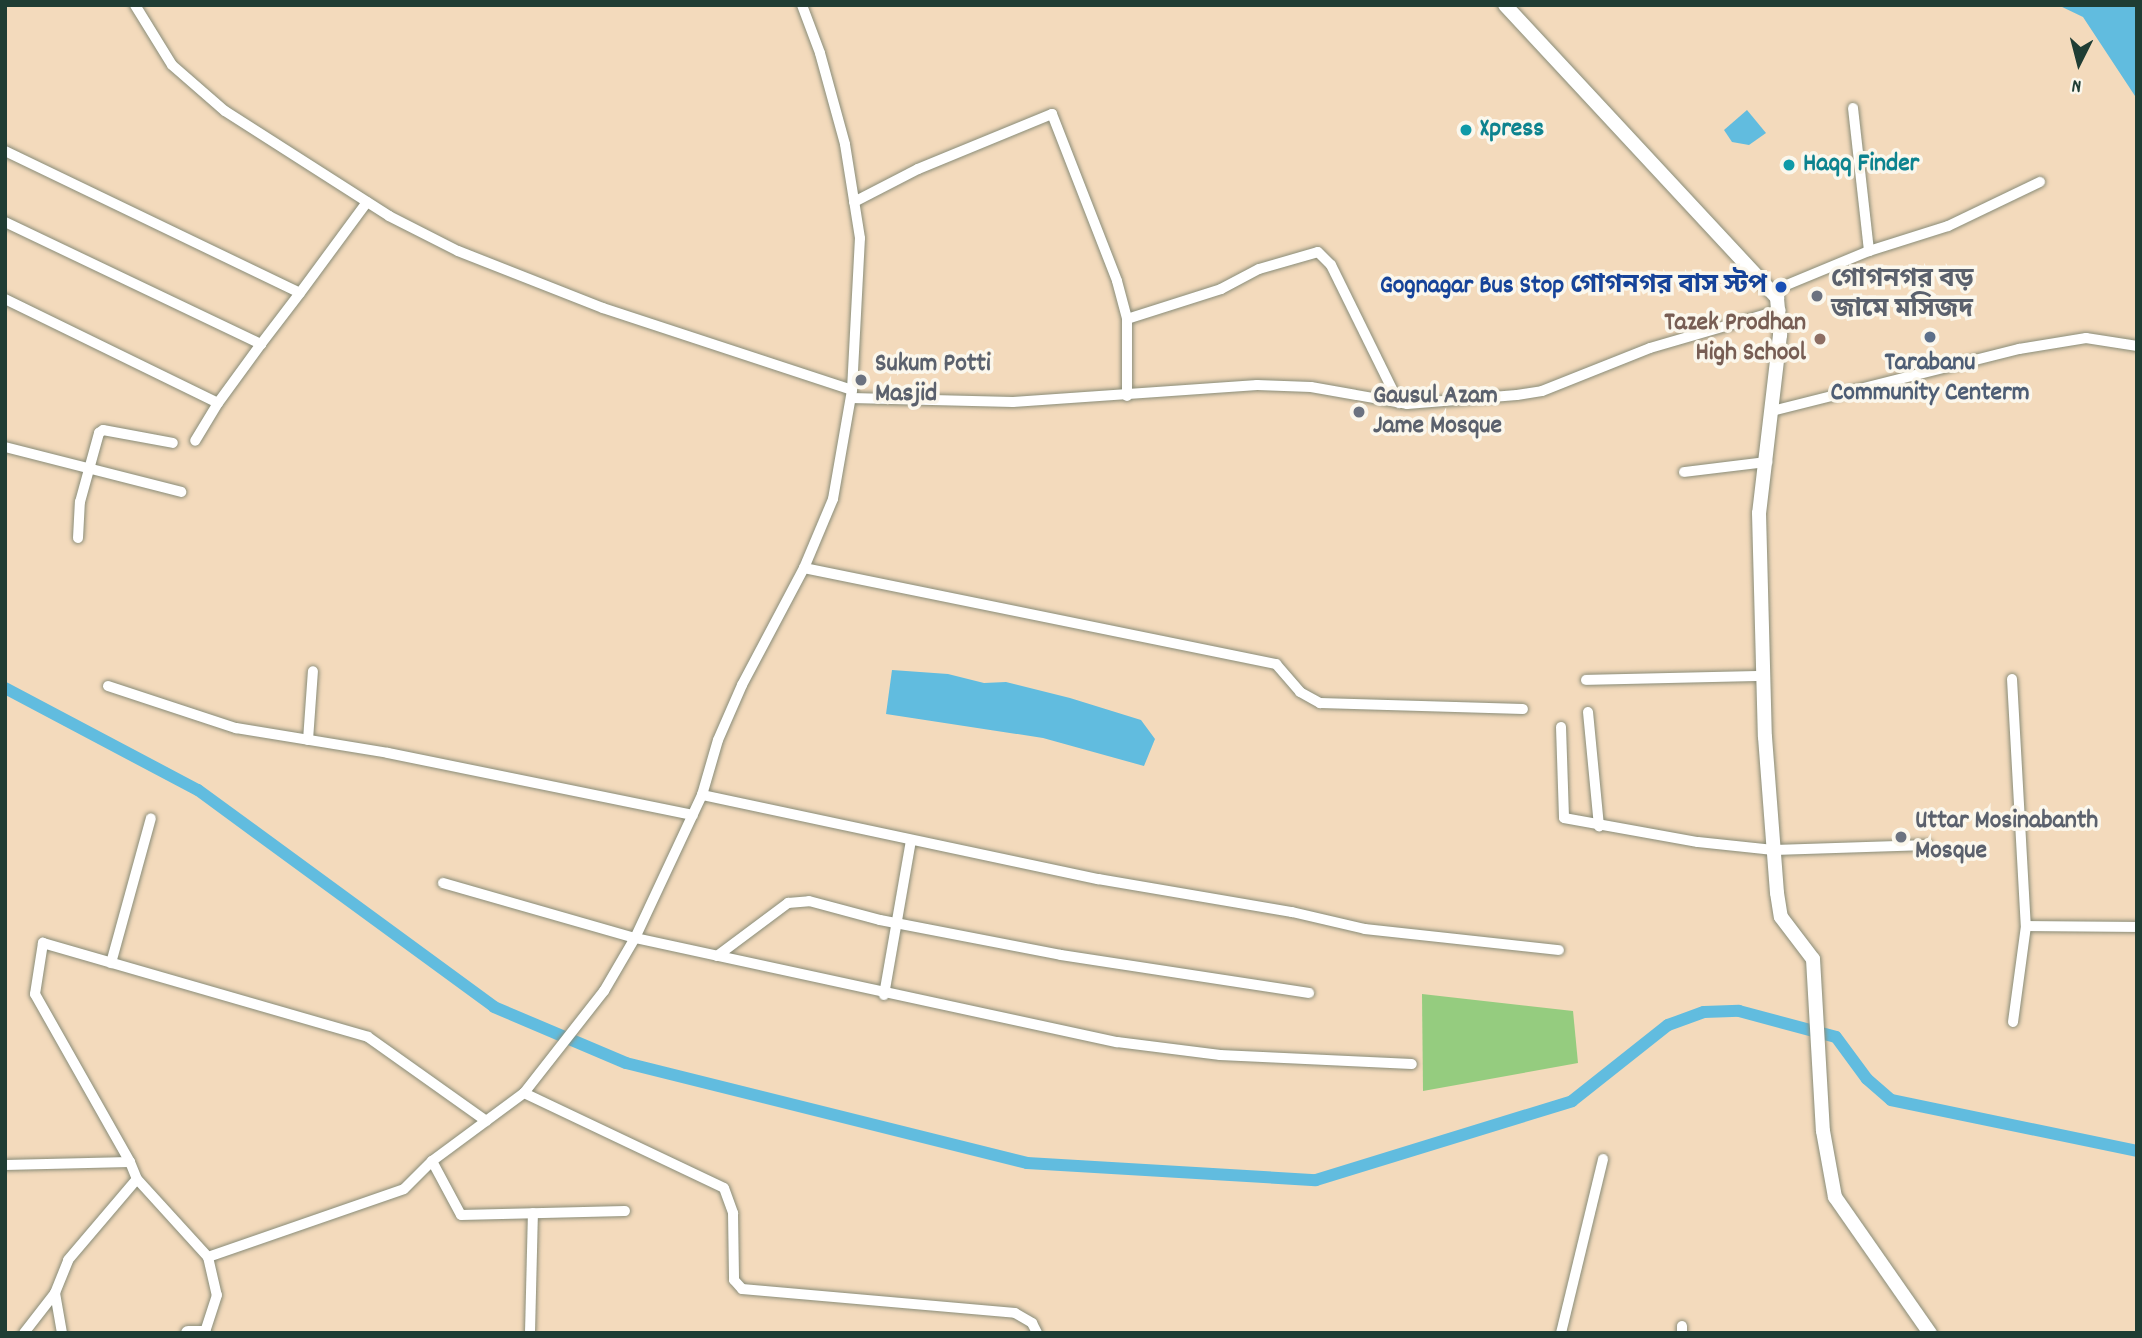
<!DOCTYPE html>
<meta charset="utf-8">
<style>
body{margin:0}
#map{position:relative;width:2142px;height:1338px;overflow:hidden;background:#f3dabc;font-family:Dekko,"Noto Sans Bengali",sans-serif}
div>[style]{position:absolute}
.green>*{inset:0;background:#95cc7f}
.water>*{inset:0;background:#61bcdf}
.canal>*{height:12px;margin:-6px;padding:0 6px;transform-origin:6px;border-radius:6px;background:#61bcdf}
.roads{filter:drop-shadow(0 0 2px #898c78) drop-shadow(0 0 2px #898c78)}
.minor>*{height:10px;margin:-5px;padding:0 5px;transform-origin:5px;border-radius:5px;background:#fff}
.major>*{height:14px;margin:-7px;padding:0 7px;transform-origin:7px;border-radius:7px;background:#fff}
.dots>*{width:19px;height:19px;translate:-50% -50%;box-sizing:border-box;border:4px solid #fbf7ec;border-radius:50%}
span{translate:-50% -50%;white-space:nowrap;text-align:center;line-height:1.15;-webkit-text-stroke:7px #fbf7ec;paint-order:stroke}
.culture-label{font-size:26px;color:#0d838f;font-weight:700}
.left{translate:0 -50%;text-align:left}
.worship-label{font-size:26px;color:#5b616d;font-weight:700}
.transit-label{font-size:26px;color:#164399;font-weight:700}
.right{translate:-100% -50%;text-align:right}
.education-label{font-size:26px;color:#785e54;font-weight:700}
.service-label{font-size:26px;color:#4e5e75;font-weight:700}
.frame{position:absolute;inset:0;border:7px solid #1f3d34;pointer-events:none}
.north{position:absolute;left:2044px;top:28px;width:70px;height:70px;-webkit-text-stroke:5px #fbf7ec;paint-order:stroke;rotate:186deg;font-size:19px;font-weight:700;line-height:28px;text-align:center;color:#1f3d34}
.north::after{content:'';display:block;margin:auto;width:24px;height:32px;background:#1f3d34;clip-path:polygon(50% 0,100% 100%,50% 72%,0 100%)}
</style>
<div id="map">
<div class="green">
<i style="clip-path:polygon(1422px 994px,1573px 1011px,1578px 1063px,1423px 1091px)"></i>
</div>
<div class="water">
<i style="clip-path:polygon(2058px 5px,2137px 5px,2137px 99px,2083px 17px)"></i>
<i style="clip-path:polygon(1747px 110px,1766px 133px,1749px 145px,1732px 142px,1724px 130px)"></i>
<i style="clip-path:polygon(892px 670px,948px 674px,984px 683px,1006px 682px,1070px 698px,1141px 720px,1155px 739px,1144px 766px,1043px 738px,886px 714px)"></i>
</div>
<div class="canal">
<i style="left:5px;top:688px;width:218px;rotate:27.9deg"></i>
<i style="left:198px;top:790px;width:367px;rotate:36.2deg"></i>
<i style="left:494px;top:1007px;width:143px;rotate:23deg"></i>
<i style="left:626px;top:1063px;width:413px;rotate:14deg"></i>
<i style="left:1027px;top:1163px;width:289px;rotate:3.4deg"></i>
<i style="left:1316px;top:1180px;width:268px;rotate:-17.1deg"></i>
<i style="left:1572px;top:1101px;width:122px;rotate:-38.4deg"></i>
<i style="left:1668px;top:1025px;width:38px;rotate:-20deg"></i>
<i style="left:1704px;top:1012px;width:35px;rotate:-2deg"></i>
<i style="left:1739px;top:1011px;width:100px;rotate:15deg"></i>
<i style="left:1836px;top:1037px;width:52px;rotate:53.6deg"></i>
<i style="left:1867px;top:1079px;width:32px;rotate:41deg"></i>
<i style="left:1891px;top:1100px;width:251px;rotate:11.7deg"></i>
</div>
<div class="roads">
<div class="minor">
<i style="left:135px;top:5px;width:70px;rotate:58.3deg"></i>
<i style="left:172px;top:65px;width:70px;rotate:41deg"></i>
<i style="left:225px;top:111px;width:195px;rotate:32.6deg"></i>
<i style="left:389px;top:216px;width:77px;rotate:26.9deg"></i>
<i style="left:458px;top:251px;width:156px;rotate:21.5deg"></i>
<i style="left:603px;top:308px;width:262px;rotate:18.2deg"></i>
<i style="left:1853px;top:108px;width:144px;rotate:83.6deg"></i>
<i style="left:5px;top:151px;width:327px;rotate:25.7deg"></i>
<i style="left:300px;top:293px;width:113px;rotate:-53.6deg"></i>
<i style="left:854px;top:202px;width:72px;rotate:-27.3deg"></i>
<i style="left:918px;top:169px;width:145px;rotate:-22.3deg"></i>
<i style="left:1052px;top:114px;width:179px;rotate:68.7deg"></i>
<i style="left:1117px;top:281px;width:39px;rotate:75deg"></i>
<i style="left:1127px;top:319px;width:77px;rotate:90deg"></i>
<i style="left:5px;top:222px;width:284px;rotate:25.5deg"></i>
<i style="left:261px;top:344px;width:64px;rotate:-52.6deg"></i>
<i style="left:1772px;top:291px;width:105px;rotate:-22.4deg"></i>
<i style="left:1869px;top:251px;width:83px;rotate:-17.6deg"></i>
<i style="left:1948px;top:226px;width:102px;rotate:-25.6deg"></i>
<i style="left:5px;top:299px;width:237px;rotate:26deg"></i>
<i style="left:218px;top:403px;width:44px;rotate:121.2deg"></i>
<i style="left:1127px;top:319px;width:99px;rotate:-17.7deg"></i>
<i style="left:1221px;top:289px;width:43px;rotate:-27.8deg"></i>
<i style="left:1259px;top:269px;width:61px;rotate:-16.1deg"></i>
<i style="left:1318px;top:252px;width:18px;rotate:45deg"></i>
<i style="left:1331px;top:265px;width:154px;rotate:63.8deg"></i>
<i style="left:851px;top:398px;width:162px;rotate:1.4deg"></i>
<i style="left:1013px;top:402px;width:245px;rotate:-4deg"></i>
<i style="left:1257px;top:385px;width:54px;rotate:2.1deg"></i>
<i style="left:1311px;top:387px;width:97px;rotate:10deg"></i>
<i style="left:1407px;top:404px;width:110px;rotate:-4.7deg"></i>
<i style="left:1517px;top:395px;width:25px;rotate:-9deg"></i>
<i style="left:1542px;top:391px;width:116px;rotate:-21.7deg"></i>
<i style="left:1650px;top:348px;width:136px;rotate:-16.2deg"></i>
<i style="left:218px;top:403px;width:73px;rotate:-53.9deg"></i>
<i style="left:1772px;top:411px;width:255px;rotate:-14.1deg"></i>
<i style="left:2019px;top:349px;width:68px;rotate:-9.3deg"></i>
<i style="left:2086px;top:338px;width:52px;rotate:8.9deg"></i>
<i style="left:5px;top:447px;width:182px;rotate:14.3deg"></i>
<i style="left:1684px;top:472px;width:84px;rotate:-6.9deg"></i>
<i style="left:78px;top:538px;width:36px;rotate:-87deg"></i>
<i style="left:80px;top:502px;width:72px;rotate:-74.6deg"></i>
<i style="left:99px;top:433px;width:5px;rotate:-37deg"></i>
<i style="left:103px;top:430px;width:71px;rotate:10.5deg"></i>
<i style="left:804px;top:568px;width:482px;rotate:11.5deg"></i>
<i style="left:1276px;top:664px;width:37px;rotate:49deg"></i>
<i style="left:1300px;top:692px;width:23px;rotate:29deg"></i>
<i style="left:1320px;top:703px;width:203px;rotate:1.7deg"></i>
<i style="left:2012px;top:679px;width:247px;rotate:86.8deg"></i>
<i style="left:1586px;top:680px;width:177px;rotate:-1.3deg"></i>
<i style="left:108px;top:686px;width:135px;rotate:18.2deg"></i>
<i style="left:236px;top:728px;width:154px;rotate:9.3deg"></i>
<i style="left:388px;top:753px;width:311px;rotate:11.5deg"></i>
<i style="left:1588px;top:712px;width:115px;rotate:84.5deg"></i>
<i style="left:1561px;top:727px;width:91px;rotate:88.1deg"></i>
<i style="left:1564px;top:818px;width:136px;rotate:10.2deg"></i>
<i style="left:1698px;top:842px;width:76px;rotate:6deg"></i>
<i style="left:1774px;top:850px;width:154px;rotate:-1.9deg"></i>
<i style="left:308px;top:740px;width:69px;rotate:-85.9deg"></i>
<i style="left:702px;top:795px;width:405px;rotate:12deg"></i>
<i style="left:1098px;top:879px;width:197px;rotate:9.7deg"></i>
<i style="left:1292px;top:912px;width:75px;rotate:13.1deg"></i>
<i style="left:1365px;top:929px;width:195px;rotate:6.2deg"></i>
<i style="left:443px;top:883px;width:200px;rotate:16deg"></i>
<i style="left:635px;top:938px;width:493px;rotate:12.2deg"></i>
<i style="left:1117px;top:1042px;width:104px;rotate:7.2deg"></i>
<i style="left:1220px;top:1055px;width:192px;rotate:2.7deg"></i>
<i style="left:717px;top:956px;width:89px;rotate:-36.7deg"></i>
<i style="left:788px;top:903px;width:21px;rotate:-5deg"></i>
<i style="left:809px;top:901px;width:73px;rotate:15deg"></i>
<i style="left:880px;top:920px;width:184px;rotate:10.9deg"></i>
<i style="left:1061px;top:955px;width:251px;rotate:8.7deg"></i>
<i style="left:111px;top:963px;width:150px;rotate:-74.6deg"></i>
<i style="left:884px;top:995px;width:156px;rotate:-80.1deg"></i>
<i style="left:2013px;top:1022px;width:97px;rotate:-82.3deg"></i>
<i style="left:2026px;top:926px;width:111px;rotate:0.5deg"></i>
<i style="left:524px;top:1093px;width:221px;rotate:25.4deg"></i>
<i style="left:724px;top:1188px;width:27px;rotate:70deg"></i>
<i style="left:733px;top:1213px;width:67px;rotate:89.1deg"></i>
<i style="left:734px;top:1280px;width:12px;rotate:48deg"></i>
<i style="left:742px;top:1289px;width:274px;rotate:5deg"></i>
<i style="left:1015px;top:1313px;width:20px;rotate:30deg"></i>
<i style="left:1032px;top:1323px;width:11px;rotate:63deg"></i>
<i style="left:432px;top:1161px;width:61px;rotate:61.8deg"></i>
<i style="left:461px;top:1215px;width:164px;rotate:-1.4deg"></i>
<i style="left:130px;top:1162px;width:193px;rotate:-119.5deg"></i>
<i style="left:35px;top:994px;width:52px;rotate:-81.1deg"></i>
<i style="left:43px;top:943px;width:338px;rotate:16.1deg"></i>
<i style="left:368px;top:1037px;width:145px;rotate:35.4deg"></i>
<i style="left:5px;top:1165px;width:125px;rotate:-1.4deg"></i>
<i style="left:130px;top:1162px;width:18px;rotate:68deg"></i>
<i style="left:137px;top:1179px;width:105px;rotate:47.7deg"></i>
<i style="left:208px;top:1257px;width:39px;rotate:77deg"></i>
<i style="left:217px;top:1295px;width:40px;rotate:108deg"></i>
<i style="left:208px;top:1257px;width:207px;rotate:-19.1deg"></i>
<i style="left:404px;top:1189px;width:40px;rotate:-45deg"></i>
<i style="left:432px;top:1161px;width:114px;rotate:-36.5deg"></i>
<i style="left:524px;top:1093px;width:130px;rotate:-51.9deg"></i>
<i style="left:604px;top:991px;width:61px;rotate:-59.7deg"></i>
<i style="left:635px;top:938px;width:158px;rotate:-64.9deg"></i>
<i style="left:702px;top:795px;width:57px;rotate:-73.8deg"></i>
<i style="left:718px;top:740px;width:60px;rotate:-66.4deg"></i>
<i style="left:742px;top:685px;width:132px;rotate:-62.1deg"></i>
<i style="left:804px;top:568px;width:75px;rotate:-67.2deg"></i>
<i style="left:833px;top:499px;width:111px;rotate:-80.1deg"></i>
<i style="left:852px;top:390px;width:152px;rotate:-87deg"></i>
<i style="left:860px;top:238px;width:95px;rotate:-99.1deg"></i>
<i style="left:845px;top:144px;width:94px;rotate:-105.4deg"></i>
<i style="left:820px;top:53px;width:51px;rotate:-110.6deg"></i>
<i style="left:55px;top:1293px;width:41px;rotate:80.1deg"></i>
<i style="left:24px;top:1333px;width:51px;rotate:-52.2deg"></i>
<i style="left:55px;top:1293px;width:35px;rotate:-68deg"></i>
<i style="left:68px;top:1260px;width:106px;rotate:-49.6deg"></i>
<i style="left:530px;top:1333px;width:120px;rotate:-88.6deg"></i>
<i style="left:1561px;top:1333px;width:179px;rotate:-76.4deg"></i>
<i style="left:1682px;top:1333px;width:7px;rotate:-90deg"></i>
</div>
<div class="major">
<i style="left:1505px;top:5px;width:400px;rotate:47.1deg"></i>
<i style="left:1777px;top:298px;width:37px;rotate:85deg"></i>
<i style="left:1780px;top:335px;width:179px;rotate:96.7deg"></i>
<i style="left:1759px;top:513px;width:224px;rotate:88.5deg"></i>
<i style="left:1765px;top:737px;width:156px;rotate:85.6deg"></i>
<i style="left:1777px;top:893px;width:24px;rotate:81deg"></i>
<i style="left:1781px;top:917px;width:53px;rotate:52.7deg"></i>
<i style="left:1813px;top:959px;width:172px;rotate:86.7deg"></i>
<i style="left:1823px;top:1131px;width:67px;rotate:79.7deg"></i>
<i style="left:1835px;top:1197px;width:166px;rotate:55.1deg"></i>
<i style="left:188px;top:1333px;width:16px"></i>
</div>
</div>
<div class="dots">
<i style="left:1466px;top:130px;background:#0f9aa8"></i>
<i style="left:1789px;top:165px;background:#0f9aa8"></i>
<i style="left:1781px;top:287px;background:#1a4fb4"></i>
<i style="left:1817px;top:296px;background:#6b7280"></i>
<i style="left:1930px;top:337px;background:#5c6f8a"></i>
<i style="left:1820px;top:339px;background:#8d6e63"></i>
<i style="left:861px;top:380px;background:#6b7280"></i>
<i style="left:1359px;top:412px;background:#6b7280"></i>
<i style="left:1901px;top:837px;background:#6b7280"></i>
</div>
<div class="culture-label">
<span class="left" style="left:1480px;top:130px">Xpress</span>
<span class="left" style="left:1803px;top:165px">Haqq Finder</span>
</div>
<div class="worship-label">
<span class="left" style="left:1831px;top:296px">গোগনগর বড়<br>জামে মসিজদ</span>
<span class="left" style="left:875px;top:380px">Sukum Potti<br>Masjid</span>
<span class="left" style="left:1373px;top:412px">Gausul Azam<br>Jame Mosque</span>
<span class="left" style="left:1915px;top:837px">Uttar Mosinabanth<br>Mosque</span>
</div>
<div class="transit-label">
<span class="right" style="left:1767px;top:287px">Gognagar Bus Stop গোগনগর বাস স্টপ</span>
</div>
<div class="education-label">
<span class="right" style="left:1806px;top:339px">Tazek Prodhan<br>High School</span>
</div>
<div class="service-label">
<span style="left:1930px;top:379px">Tarabanu<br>Community Centerm</span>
</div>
<div class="frame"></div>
<div class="north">N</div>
</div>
